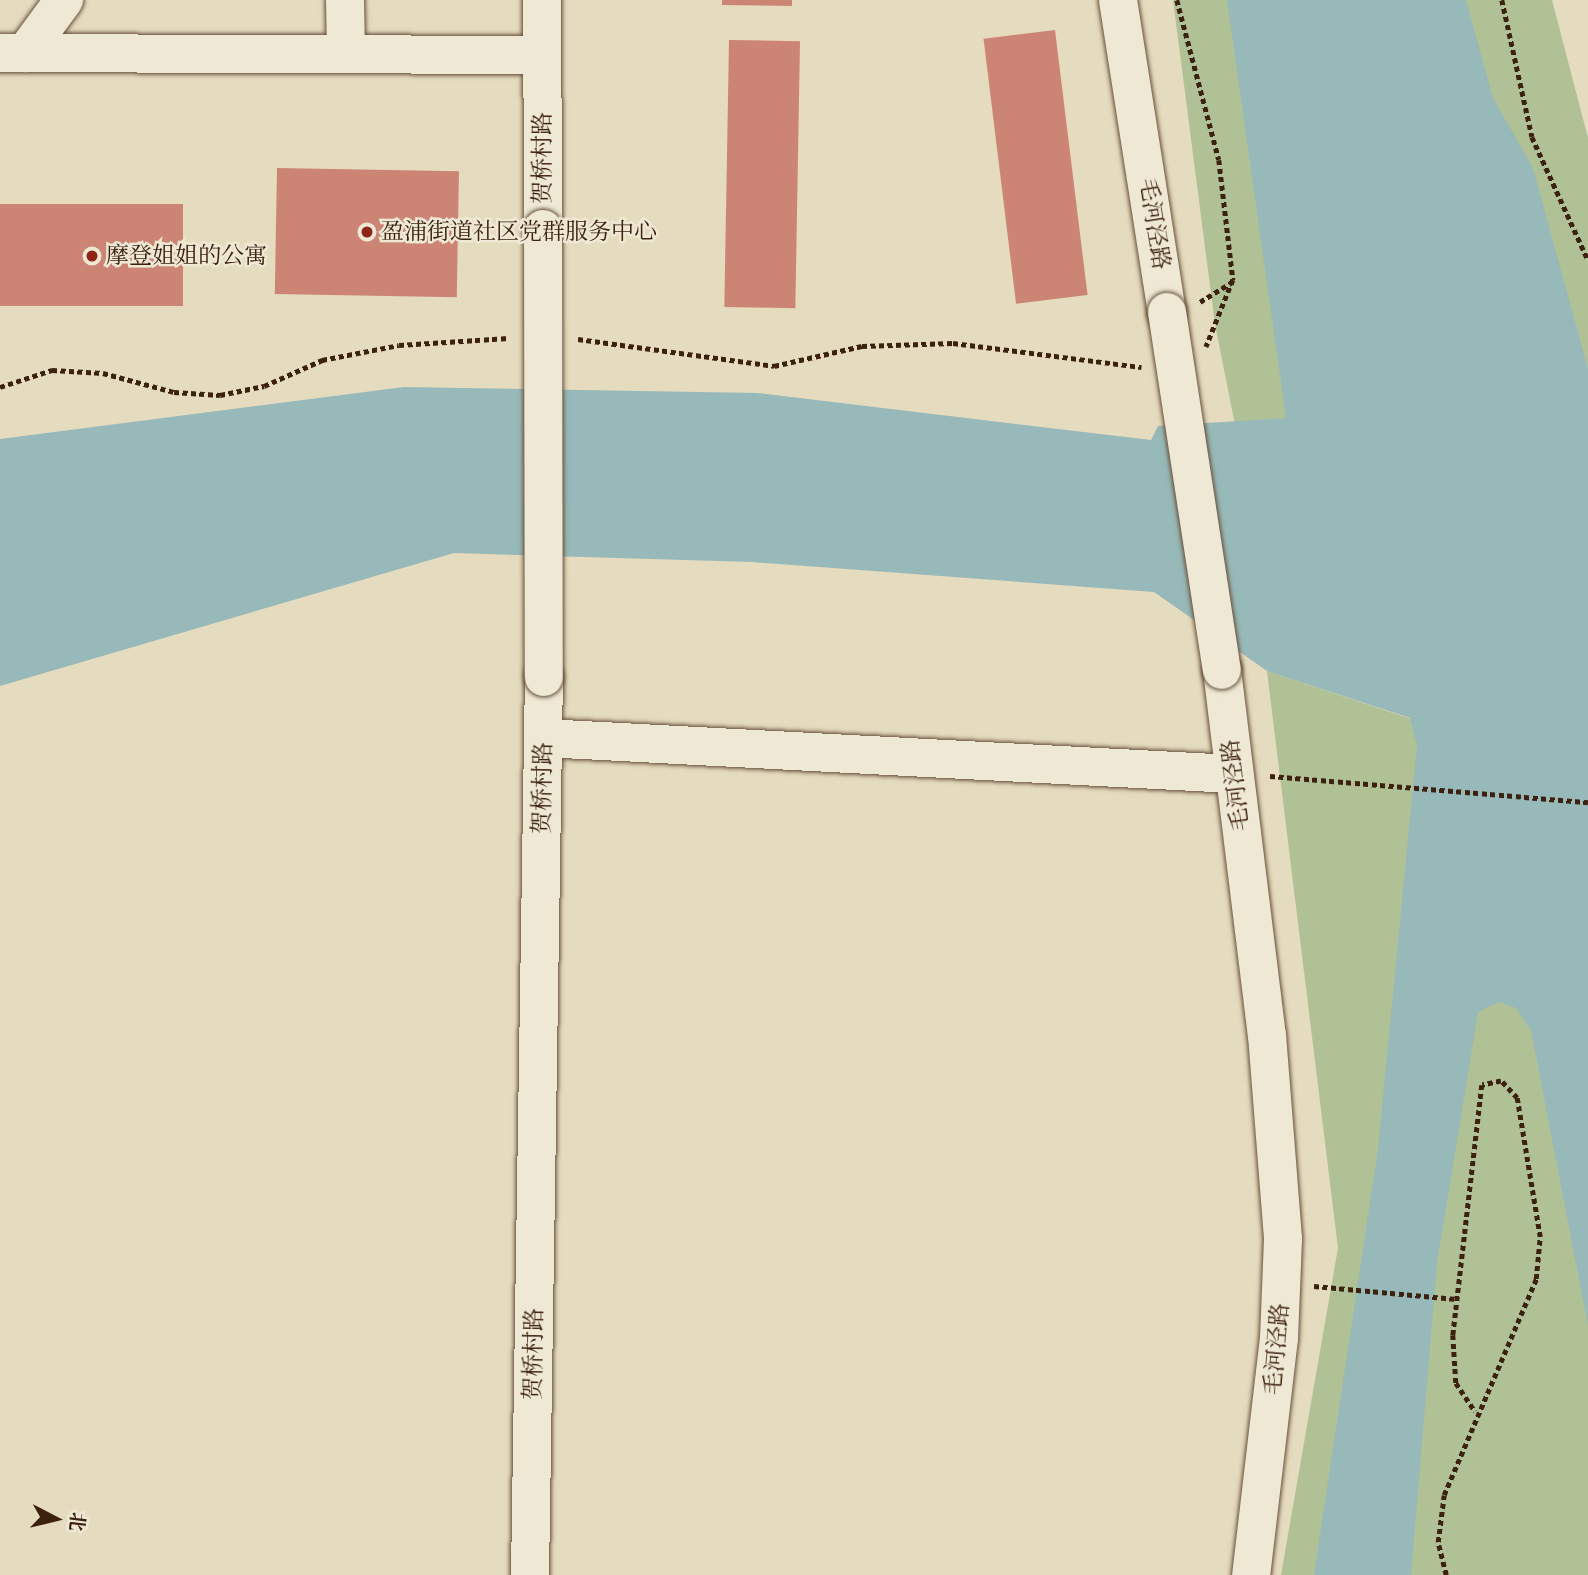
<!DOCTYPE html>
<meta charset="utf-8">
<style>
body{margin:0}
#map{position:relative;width:1588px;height:1575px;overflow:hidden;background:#e5dbbe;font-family:"IM FELL Double Pica","Noto Serif SC",serif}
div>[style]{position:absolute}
.green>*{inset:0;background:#b0c195}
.water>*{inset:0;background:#98b9b9}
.building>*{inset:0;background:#cc8574;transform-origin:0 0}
.path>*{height:4.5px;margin-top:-2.25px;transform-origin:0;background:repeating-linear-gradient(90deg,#3d210f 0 5px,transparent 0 8.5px)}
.roads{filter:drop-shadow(0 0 2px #67503b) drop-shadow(0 0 2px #67503b)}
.minor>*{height:38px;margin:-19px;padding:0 19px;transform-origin:19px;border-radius:19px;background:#eee8d5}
.bridges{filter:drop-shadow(0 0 2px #67503b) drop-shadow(0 0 2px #67503b)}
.minor-bridge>*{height:38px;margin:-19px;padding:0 19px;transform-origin:19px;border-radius:19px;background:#eee8d5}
.dots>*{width:19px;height:19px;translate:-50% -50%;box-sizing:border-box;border:4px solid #eee8d5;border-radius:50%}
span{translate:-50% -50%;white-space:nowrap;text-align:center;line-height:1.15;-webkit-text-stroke:5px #eee8d5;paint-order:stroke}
.street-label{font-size:23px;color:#3d210f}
.poi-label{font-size:23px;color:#3d210f}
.left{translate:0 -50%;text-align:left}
.north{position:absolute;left:21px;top:1484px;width:70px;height:70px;-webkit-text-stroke:5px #eee8d5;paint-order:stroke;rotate:97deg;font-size:19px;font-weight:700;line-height:28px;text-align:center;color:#3d210f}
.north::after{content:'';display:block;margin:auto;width:24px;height:32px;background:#3d210f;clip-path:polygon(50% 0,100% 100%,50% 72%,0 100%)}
</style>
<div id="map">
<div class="green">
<i style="clip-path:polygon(1173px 0,1552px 0,1588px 138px,1588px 456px,1305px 420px,1235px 425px,1215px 324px)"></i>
<i style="clip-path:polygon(1267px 671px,1588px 778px,1588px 1575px,1281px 1575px,1338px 1248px)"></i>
</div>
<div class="water">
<i style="clip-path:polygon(1227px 0,1466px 0,1493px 98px,1533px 168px,1588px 369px,1588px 1326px,1531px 1030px,1516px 1008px,1499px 1002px,1478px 1012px,1437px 1263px,1411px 1575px,1314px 1575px,1378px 1149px,1417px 746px,1410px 718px,1267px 671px,1154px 592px,752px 562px,454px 553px,0 686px,0 439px,404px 387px,757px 393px,1151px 440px,1158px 426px,1286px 418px)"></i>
</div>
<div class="building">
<i style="clip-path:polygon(722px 0,792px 0,792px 6px,722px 5px)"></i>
<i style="left:1055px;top:30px;width:267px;height:72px;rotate:83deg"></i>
<i style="left:729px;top:40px;width:71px;height:267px;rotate:1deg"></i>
<i style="left:277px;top:168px;width:182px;height:126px;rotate:1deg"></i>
<i style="left:183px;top:204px;width:102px;height:183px;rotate:90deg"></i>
</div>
<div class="path">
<i style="left:1177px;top:0;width:165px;rotate:75.3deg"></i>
<i style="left:1219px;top:160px;width:121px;rotate:83.3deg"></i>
<i style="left:1233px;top:280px;width:72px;rotate:111.9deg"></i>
<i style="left:1502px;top:0;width:140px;rotate:77.6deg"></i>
<i style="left:1532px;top:137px;width:135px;rotate:65.5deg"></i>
<i style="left:1200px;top:302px;width:39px;rotate:-32deg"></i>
<i style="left:578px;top:339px;width:198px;rotate:7.8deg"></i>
<i style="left:774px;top:366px;width:90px;rotate:-12.8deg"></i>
<i style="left:862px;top:346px;width:91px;rotate:-1.9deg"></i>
<i style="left:953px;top:343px;width:190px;rotate:7.3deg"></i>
<i style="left:0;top:387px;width:55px;rotate:-18.1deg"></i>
<i style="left:52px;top:370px;width:51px;rotate:3.4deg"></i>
<i style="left:103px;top:373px;width:73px;rotate:15deg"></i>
<i style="left:174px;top:392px;width:46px;rotate:3.7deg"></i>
<i style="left:220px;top:395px;width:45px;rotate:-11.6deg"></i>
<i style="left:264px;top:386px;width:64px;rotate:-24.1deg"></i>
<i style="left:322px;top:360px;width:78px;rotate:-11deg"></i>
<i style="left:399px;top:345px;width:110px;rotate:-3.6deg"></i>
<i style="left:1270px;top:776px;width:319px;rotate:4.7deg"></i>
<i style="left:1314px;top:1286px;width:143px;rotate:5.2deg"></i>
<i style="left:1446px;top:1575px;width:34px;rotate:-104deg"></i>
<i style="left:1438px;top:1542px;width:47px;rotate:-82.7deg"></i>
<i style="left:1444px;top:1495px;width:235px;rotate:-66.9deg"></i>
<i style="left:1536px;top:1279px;width:42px;rotate:-84.6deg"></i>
<i style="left:1540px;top:1237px;width:141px;rotate:-99.4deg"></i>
<i style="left:1517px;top:1098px;width:23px;rotate:-133deg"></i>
<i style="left:1501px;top:1081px;width:19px;rotate:168deg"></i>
<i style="left:1482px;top:1085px;width:252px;rotate:96.6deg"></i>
<i style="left:1453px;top:1335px;width:48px;rotate:86.4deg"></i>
<i style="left:1456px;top:1383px;width:34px;rotate:56deg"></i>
</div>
<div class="roads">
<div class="minor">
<i style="left:345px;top:0;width:52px;rotate:88.9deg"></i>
<i style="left:542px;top:0;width:229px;rotate:89.7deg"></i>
<i style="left:1118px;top:0;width:316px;rotate:81.1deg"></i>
<i style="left:0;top:53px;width:542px;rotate:0.21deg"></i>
<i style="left:25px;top:53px;width:66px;rotate:-53.7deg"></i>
<i style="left:1222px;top:670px;width:368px;rotate:83deg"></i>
<i style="left:1267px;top:1035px;width:205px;rotate:85.5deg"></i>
<i style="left:1283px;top:1239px;width:99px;rotate:92.3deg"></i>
<i style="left:1279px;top:1338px;width:239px;rotate:96.7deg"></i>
<i style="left:544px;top:738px;width:691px;rotate:2.99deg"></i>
<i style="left:530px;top:1575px;width:898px;rotate:-89.11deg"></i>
</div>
</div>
<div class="bridges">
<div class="minor-bridge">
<i style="left:543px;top:229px;width:448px;rotate:89.9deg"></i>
<i style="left:1167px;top:312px;width:362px;rotate:81.3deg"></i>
</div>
</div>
<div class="dots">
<i style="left:367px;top:232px;background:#8f2418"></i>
<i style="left:92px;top:256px;background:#8f2418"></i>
</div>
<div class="street-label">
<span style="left:543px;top:158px;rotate:-90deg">贺桥村路</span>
<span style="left:1154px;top:224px;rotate:81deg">毛河泾路</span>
<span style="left:1236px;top:785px;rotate:-97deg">毛河泾路</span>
<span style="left:543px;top:788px;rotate:-89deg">贺桥村路</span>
<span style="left:1277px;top:1349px;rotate:-85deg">毛河泾路</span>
<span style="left:534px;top:1354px;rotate:-89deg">贺桥村路</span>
</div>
<div class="poi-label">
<span class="left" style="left:381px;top:232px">盈浦街道社区党群服务中心</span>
<span class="left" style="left:106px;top:256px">摩登姐姐的公寓</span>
</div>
<div class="north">北</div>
</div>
